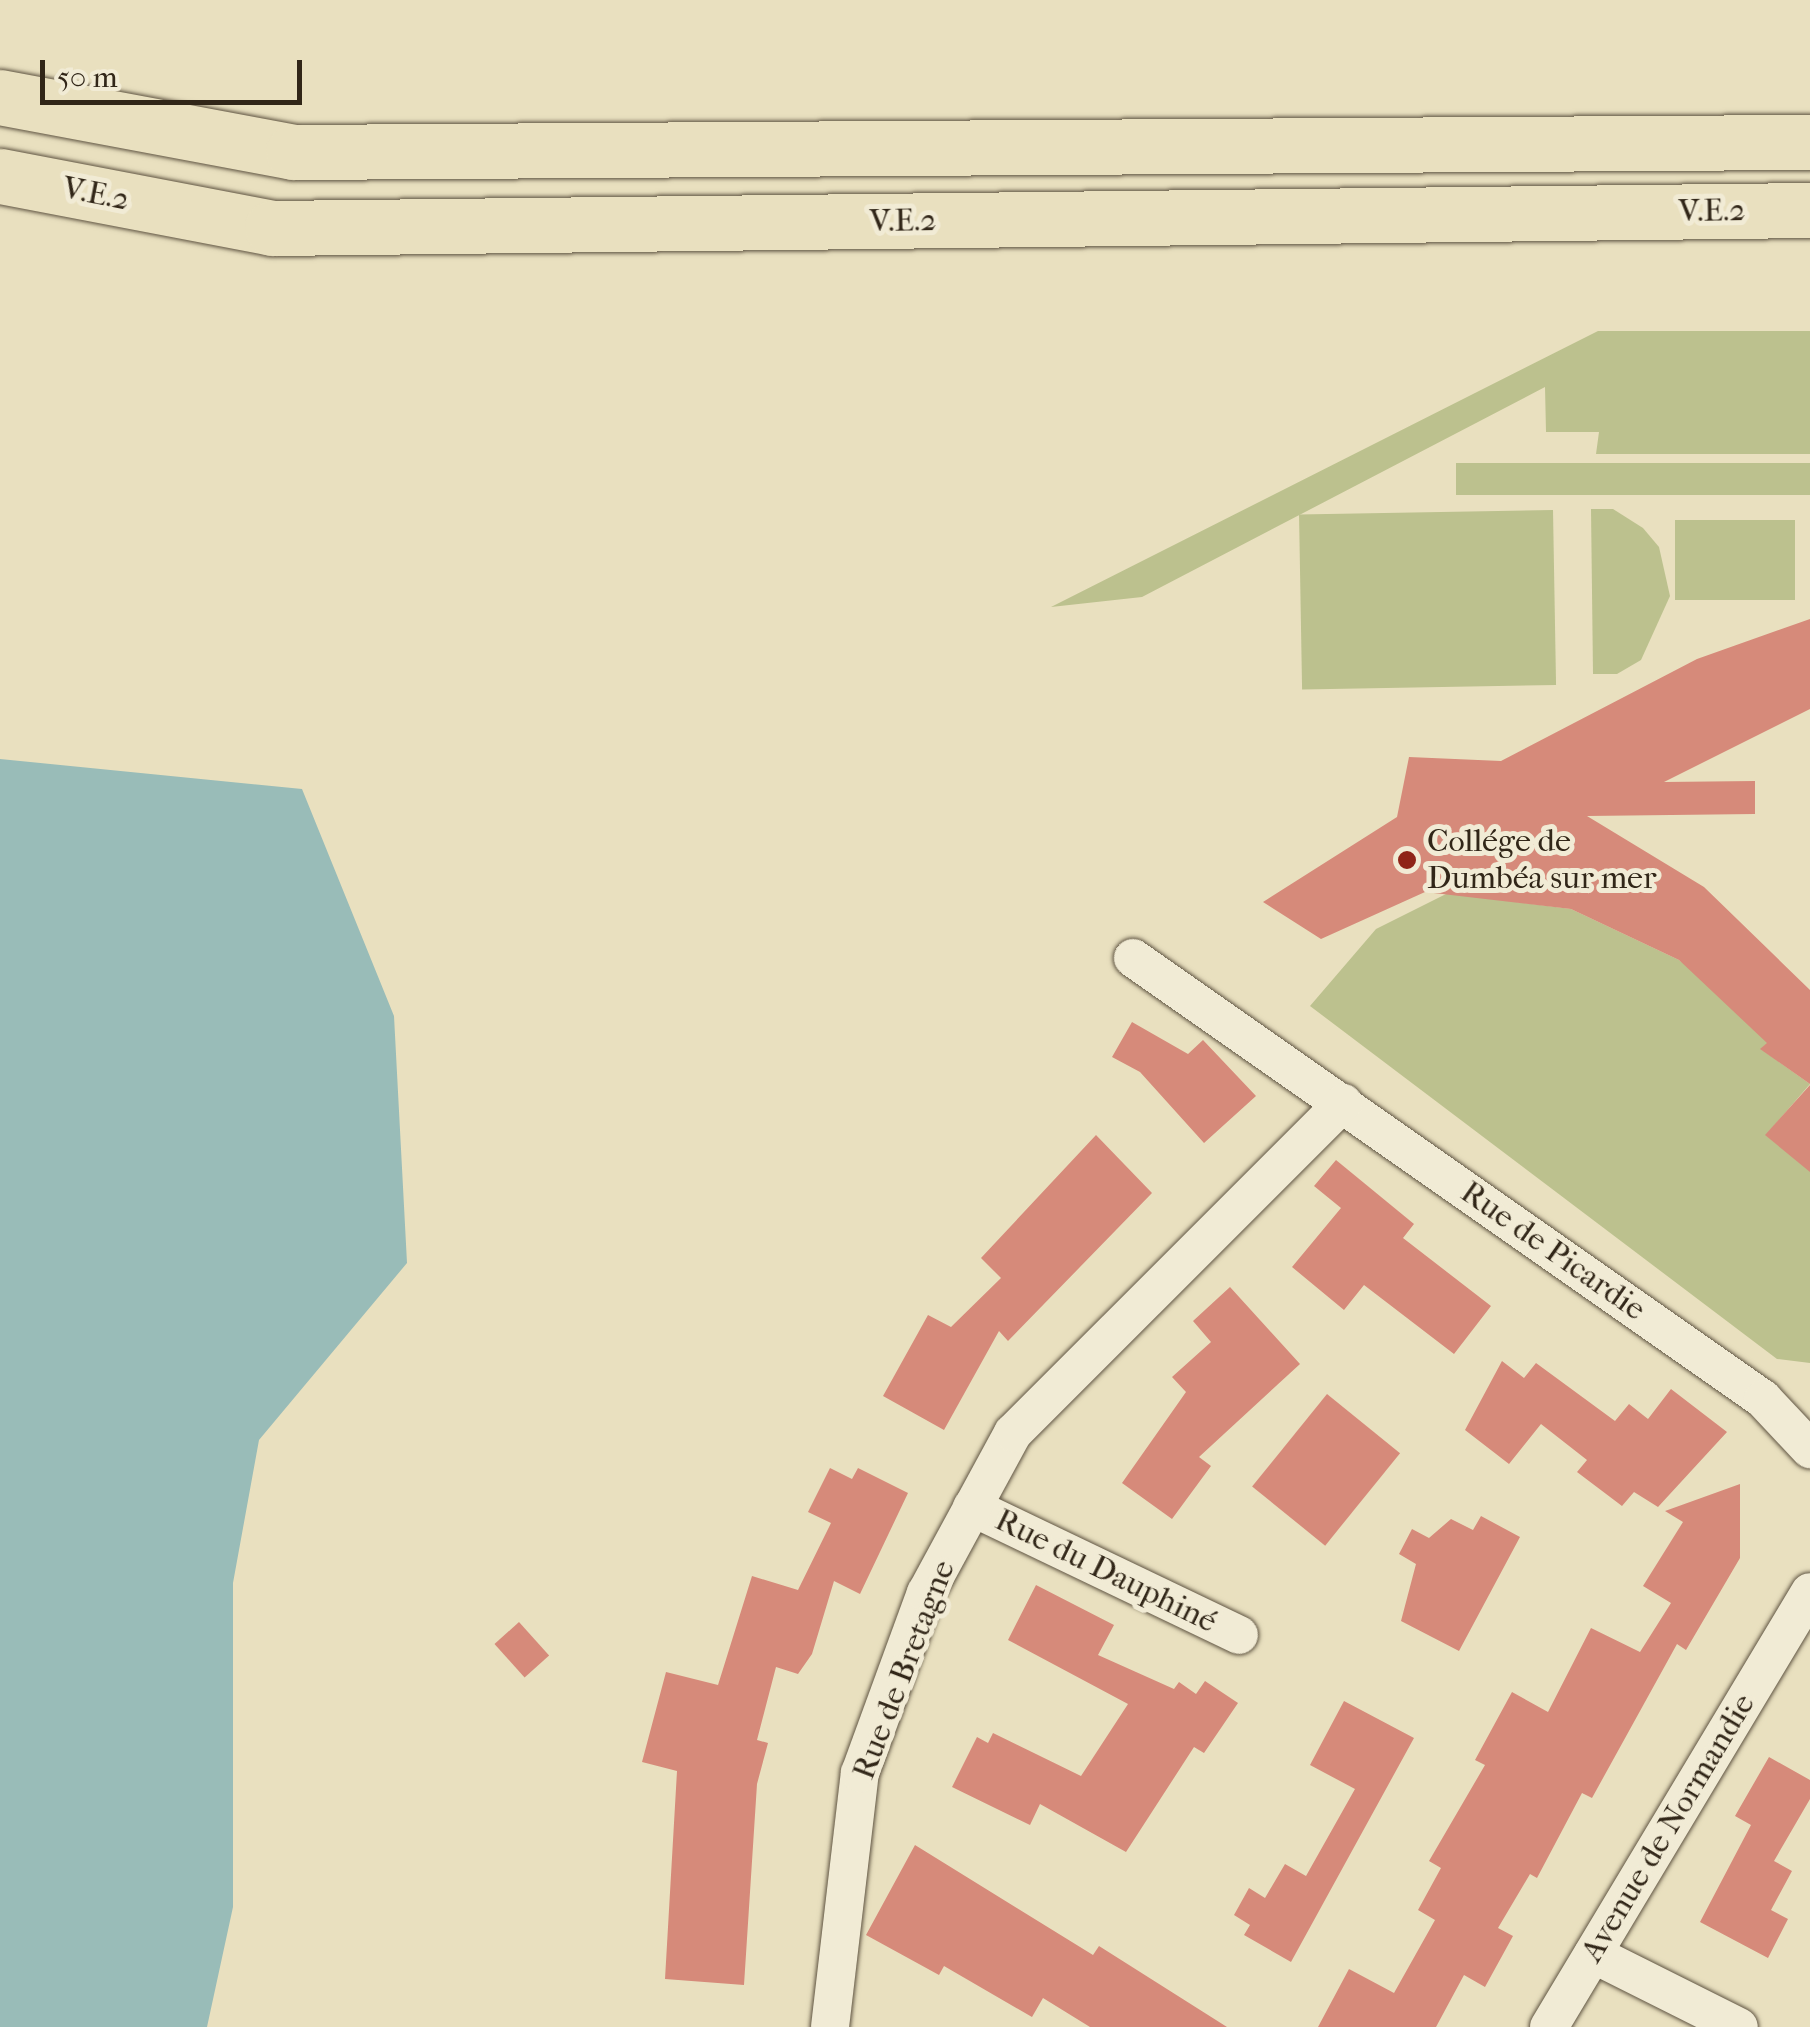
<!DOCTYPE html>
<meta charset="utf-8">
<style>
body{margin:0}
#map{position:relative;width:1810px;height:2027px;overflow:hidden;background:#e9e0bf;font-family:"IM FELL French Canon",serif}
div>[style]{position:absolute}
.green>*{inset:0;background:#bcc18e;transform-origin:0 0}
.water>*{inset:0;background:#99bcb8}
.building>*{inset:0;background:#d68a7a;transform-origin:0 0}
.roads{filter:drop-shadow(0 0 2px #5f5442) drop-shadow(0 0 2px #5f5442)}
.minor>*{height:38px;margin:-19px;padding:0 19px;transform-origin:19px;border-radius:19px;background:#f1ebd5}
.highway>*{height:55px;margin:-27.5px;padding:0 27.5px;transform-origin:27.5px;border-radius:27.5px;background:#e9e0bf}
.dots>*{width:28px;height:28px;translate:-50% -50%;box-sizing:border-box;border:5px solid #f1ebd5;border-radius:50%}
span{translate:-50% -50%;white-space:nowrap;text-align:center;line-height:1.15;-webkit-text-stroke:10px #f1ebd5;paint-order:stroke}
.street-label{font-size:32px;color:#312618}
.poi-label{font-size:32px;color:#312618}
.left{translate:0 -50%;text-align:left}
.scale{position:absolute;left:40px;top:60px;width:262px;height:45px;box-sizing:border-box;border:5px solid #312618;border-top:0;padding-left:12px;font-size:30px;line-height:35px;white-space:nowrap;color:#312618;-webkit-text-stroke:8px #f1ebd5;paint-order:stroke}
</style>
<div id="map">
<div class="green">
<i style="clip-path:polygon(1598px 331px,1810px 331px,1810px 454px,1596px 454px,1599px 432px,1546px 432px,1545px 387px,1142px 597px,1051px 607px)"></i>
<i style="left:1810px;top:463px;width:32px;height:354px;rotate:90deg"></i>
<i style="clip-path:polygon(1591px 509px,1613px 509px,1643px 528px,1659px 547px,1670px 596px,1641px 660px,1617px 674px,1593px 674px)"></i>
<i style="left:1553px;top:510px;width:175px;height:254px;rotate:89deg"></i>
<i style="left:1795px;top:520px;width:80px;height:120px;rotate:90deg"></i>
<i style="clip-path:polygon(1448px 893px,1571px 909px,1679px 960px,1776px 1036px,1761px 1049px,1810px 1084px,1766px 1135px,1810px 1164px,1810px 1363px,1777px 1359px,1310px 1006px,1376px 929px)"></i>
</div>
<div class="water">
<i style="clip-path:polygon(0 759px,302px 789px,394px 1016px,407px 1263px,259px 1440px,233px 1583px,233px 1907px,207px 2027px,0 2027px)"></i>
</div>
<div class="building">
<i style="clip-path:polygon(1810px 619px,1810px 709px,1664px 782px,1755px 781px,1755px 814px,1587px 816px,1704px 887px,1810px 990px,1810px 1084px,1760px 1049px,1767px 1043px,1679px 960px,1571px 909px,1425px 892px,1321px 939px,1263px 902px,1397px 817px,1409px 757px,1501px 761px,1697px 659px)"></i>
<i style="clip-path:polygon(1132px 1022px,1188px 1054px,1203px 1040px,1256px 1096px,1204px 1143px,1140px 1072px,1112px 1057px)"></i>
<i style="clip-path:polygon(1810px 1085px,1810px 1172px,1765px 1135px)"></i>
<i style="clip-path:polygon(1096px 1135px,1152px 1193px,1008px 1341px,999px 1331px,944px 1430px,883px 1396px,928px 1315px,951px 1327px,1001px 1278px,981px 1258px)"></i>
<i style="clip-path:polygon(1336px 1160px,1414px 1224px,1403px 1238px,1491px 1306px,1454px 1354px,1364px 1285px,1344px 1310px,1292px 1267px,1341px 1208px,1314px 1186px)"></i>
<i style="clip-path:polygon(1230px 1287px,1300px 1364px,1199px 1457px,1211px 1466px,1172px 1519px,1122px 1483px,1186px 1392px,1172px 1377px,1211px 1342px,1193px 1321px)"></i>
<i style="clip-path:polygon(1502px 1361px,1524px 1378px,1536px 1363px,1615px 1421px,1629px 1404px,1648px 1419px,1671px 1389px,1727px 1432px,1658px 1507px,1634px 1492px,1622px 1506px,1577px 1472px,1587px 1460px,1541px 1424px,1509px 1464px,1465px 1430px)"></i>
<i style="left:1327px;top:1394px;width:94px;height:119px;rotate:39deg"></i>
<i style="clip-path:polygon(830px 1468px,852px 1479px,858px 1468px,908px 1493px,860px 1594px,834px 1581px,812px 1654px,798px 1674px,776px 1667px,757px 1740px,768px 1743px,757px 1784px,744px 1985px,665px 1979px,677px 1771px,642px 1762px,666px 1672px,718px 1685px,752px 1576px,798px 1590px,831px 1523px,808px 1512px)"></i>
<i style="clip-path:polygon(1740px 1484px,1740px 1558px,1686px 1650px,1677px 1644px,1592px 1798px,1582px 1793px,1537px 1878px,1530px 1874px,1498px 1928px,1513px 1936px,1485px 1987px,1464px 1975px,1436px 2027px,1318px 2027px,1349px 1969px,1394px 1993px,1435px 1920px,1418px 1910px,1441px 1868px,1429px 1861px,1485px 1765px,1475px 1760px,1512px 1692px,1548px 1712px,1591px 1628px,1640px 1652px,1671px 1603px,1643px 1586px,1683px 1522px,1665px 1511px)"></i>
<i style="clip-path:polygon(1481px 1516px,1520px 1537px,1459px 1651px,1401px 1621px,1416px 1564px,1399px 1554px,1412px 1529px,1429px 1538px,1451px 1519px,1473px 1530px)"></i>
<i style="clip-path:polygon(1036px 1585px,1114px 1625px,1098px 1655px,1174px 1689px,1179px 1682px,1196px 1694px,1205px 1681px,1238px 1703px,1204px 1753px,1194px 1747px,1126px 1852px,1040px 1804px,1030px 1825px,952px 1787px,977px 1737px,988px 1743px,993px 1733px,1081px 1776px,1128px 1704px,1008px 1640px)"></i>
<i style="left:519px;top:1622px;width:45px;height:33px;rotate:48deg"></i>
<i style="clip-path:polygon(1344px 1701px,1414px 1738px,1291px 1962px,1244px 1935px,1250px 1925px,1234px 1915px,1249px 1888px,1265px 1898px,1285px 1864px,1306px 1876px,1355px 1789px,1310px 1765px)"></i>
<i style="clip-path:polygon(1769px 1757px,1810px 1780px,1810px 1799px,1774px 1861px,1792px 1871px,1771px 1910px,1788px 1919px,1768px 1958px,1700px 1922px,1751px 1825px,1735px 1816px)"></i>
<i style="clip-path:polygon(915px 1845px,1093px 1955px,1099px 1946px,1227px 2027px,1090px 2027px,1043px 1998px,1032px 2017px,944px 1966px,939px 1975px,866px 1935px)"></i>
</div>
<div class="roads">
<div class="minor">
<i style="left:1133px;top:958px;width:769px;rotate:34.99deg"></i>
<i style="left:1763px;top:1399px;width:69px;rotate:46.8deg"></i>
<i style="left:972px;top:1507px;width:296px;rotate:25.6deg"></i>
<i style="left:1593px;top:1954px;width:163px;rotate:26.6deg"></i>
<i style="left:830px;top:2027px;width:256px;rotate:-83.3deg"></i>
<i style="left:860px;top:1773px;width:192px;rotate:-69.9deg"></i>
<i style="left:926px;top:1593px;width:182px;rotate:-61.5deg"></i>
<i style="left:1013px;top:1433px;width:467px;rotate:-45deg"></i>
<i style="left:1549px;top:2027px;width:507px;rotate:-59.04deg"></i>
</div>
<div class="highway">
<i style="left:0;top:97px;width:298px;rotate:10.6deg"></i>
<i style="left:293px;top:152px;width:1517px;rotate:-0.38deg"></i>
<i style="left:0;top:176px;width:277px;rotate:10.8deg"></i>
<i style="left:272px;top:228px;width:1538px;rotate:-0.67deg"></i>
</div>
</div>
<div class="dots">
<i style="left:1407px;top:860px;background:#8f2418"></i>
</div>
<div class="street-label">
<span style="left:96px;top:194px;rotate:11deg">V.E.2</span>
<span style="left:1712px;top:211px;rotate:-1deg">V.E.2</span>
<span style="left:903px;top:221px;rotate:-1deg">V.E.2</span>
<span style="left:1553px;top:1251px;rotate:35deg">Rue de Picardie</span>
<span style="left:1106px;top:1571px;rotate:26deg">Rue du Dauphiné</span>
<span style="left:904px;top:1670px;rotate:-69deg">Rue de Bretagne</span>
<span style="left:1668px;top:1828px;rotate:-59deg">Avenue de Normandie</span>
</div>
<div class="poi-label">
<span class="left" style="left:1427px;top:860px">Collége de<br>Dumbéa sur mer</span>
</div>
<div class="scale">50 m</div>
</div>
